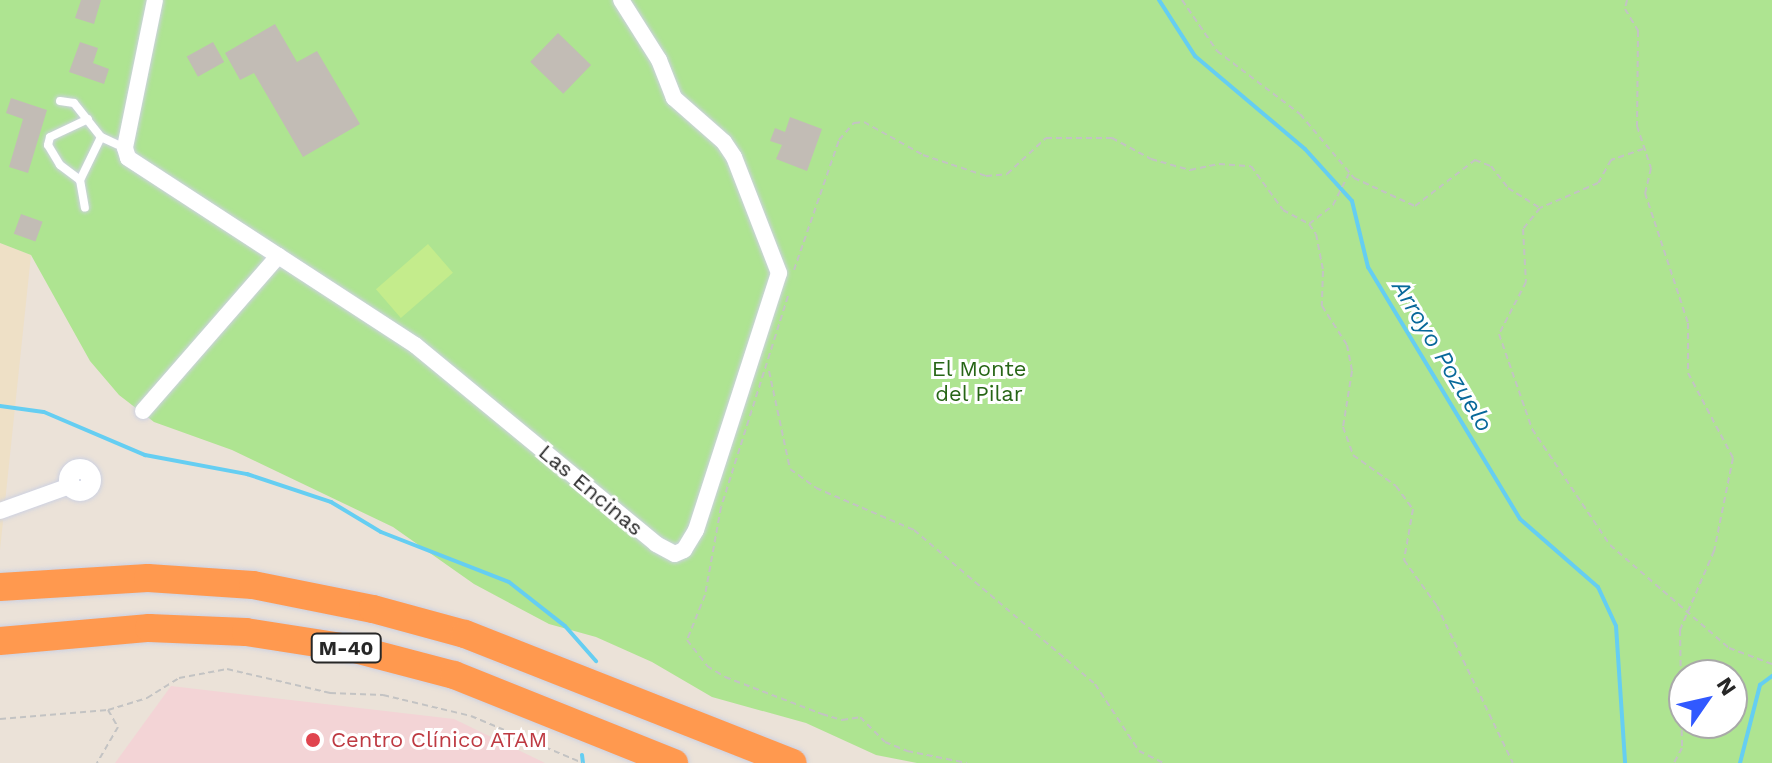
<!DOCTYPE html>
<meta charset="utf-8">
<style>
body{margin:0}
#map{position:relative;width:1772px;height:763px;overflow:hidden;background:#ebe2d8;font-family:"Work Sans",sans-serif}
div>[style]{position:absolute}
.education>*{inset:0;background:#eee0c6}
.medical>*{inset:0;background:#f3d4d6}
.green>*{inset:0;background:#aee491}
.pitch>*{inset:0;background:#c4ec8c;transform-origin:0 0}
.stream>*{height:4px;margin:-2px;padding:0 2px;transform-origin:2px;border-radius:2px;background:#65cef2}
.building>*{inset:0;background:#c2bcb5;transform-origin:0 0}
.path>*{height:2px;margin-top:-1px;transform-origin:0;background:repeating-linear-gradient(90deg,#c3c3c3 0 6px,transparent 0 10px)}
.roads{filter:drop-shadow(0 0 2px #cdd1e1) drop-shadow(0 0 2px #cdd1e1)}
.service>*{height:8px;margin:-4px;padding:0 4px;transform-origin:4px;border-radius:4px;background:#fff}
.minor>*{height:16px;margin:-8px;padding:0 8px;transform-origin:8px;border-radius:8px;background:#fff}
.tertiary>*{height:20px;margin:-10px;padding:0 10px;transform-origin:10px;border-radius:10px;background:#fff}
.tertiary>.ring{margin:-10px;padding:0;box-sizing:content-box;background:none;border:20px solid #fff;border-radius:50%}
.motorway>*{height:28px;margin:-14px;padding:0 14px;transform-origin:14px;border-radius:14px;background:#ff994f}
.dots>*{width:22px;height:22px;translate:-50% -50%;box-sizing:border-box;border:4px solid #fff;border-radius:50%}
span{translate:-50% -50%;white-space:nowrap;text-align:center;line-height:1.15;-webkit-text-stroke:6px #fff;paint-order:stroke}
.shield-label span{padding:2px 6px;background:#fff;border:2px solid;border-radius:6px;-webkit-text-stroke-width:0}
.shield-label{font-size:20px;color:#272727;font-weight:700}
.park-label{font-size:22px;color:#276516}
.street-label{font-size:22px;color:#272727}
.health-label{font-size:22px;color:#be3a42}
.left{translate:0 -50%;text-align:left}
.water-label{font-size:24px;color:#08699a;font-style:italic}
.north{position:absolute;left:1668px;top:659px;width:80px;height:80px;box-sizing:border-box;background:#fff;border:2px solid #a9a9a9;border-radius:50%;rotate:56deg;font-size:22px;font-weight:700;line-height:32px;text-align:center;color:#272727}
.north::after{content:'';display:block;margin:auto;width:28px;height:36px;background:#3159ff;clip-path:polygon(50% 0,100% 100%,50% 72%,0 100%)}
</style>
<div id="map">
<div class="education">
<i style="clip-path:polygon(0 243px,31px 255px,0 550px)"></i>
</div>
<div class="medical">
<i style="clip-path:polygon(171px 686px,454px 719px,545px 763px,115px 763px)"></i>
</div>
<div class="green">
<i style="clip-path:polygon(evenodd,0 0,1772px 0,1772px 763px,917px 763px,876px 755px,806px 723px,712px 697px,652px 662px,596px 637px,549px 624px,474px 584px,393px 527px,232px 450px,154px 422px,119px 395px,90px 361px,31px 255px,0 243px,0 0,1684px 675px,1732px 675px,1732px 723px,1684px 723px,1684px 675px)"></i>
</div>
<div class="pitch">
<i style="left:428px;top:244px;width:38px;height:69px;rotate:49deg"></i>
</div>
<div class="stream">
<i style="left:1159px;top:0;width:67px;rotate:57.3deg"></i>
<i style="left:1195px;top:56px;width:144px;rotate:40.2deg"></i>
<i style="left:1305px;top:149px;width:70px;rotate:47.9deg"></i>
<i style="left:1352px;top:201px;width:68px;rotate:76.4deg"></i>
<i style="left:1368px;top:267px;width:294px;rotate:58.9deg"></i>
<i style="left:1520px;top:519px;width:103px;rotate:41.1deg"></i>
<i style="left:1598px;top:587px;width:43px;rotate:65.2deg"></i>
<i style="left:1616px;top:626px;width:137px;rotate:86.2deg"></i>
<i style="left:0;top:406px;width:44px;rotate:7.8deg"></i>
<i style="left:44px;top:412px;width:110px;rotate:23.1deg"></i>
<i style="left:145px;top:455px;width:104px;rotate:10.6deg"></i>
<i style="left:247px;top:474px;width:89px;rotate:18.4deg"></i>
<i style="left:331px;top:502px;width:58px;rotate:31deg"></i>
<i style="left:381px;top:532px;width:137px;rotate:21.3deg"></i>
<i style="left:509px;top:582px;width:71px;rotate:38.2deg"></i>
<i style="left:565px;top:626px;width:47px;rotate:48.5deg"></i>
<i style="left:582px;top:755px;width:8px;rotate:83deg"></i>
<i style="left:1740px;top:763px;width:81px;rotate:-75.6deg"></i>
<i style="left:1760px;top:685px;width:15px;rotate:-37deg"></i>
</div>
<div class="building">
<i style="clip-path:polygon(81px 0,101px 0,94px 24px,75px 18px)"></i>
<i style="clip-path:polygon(275px 24px,297px 62px,317px 51px,360px 124px,303px 157px,254px 73px,240px 80px,225px 53px)"></i>
<i style="left:558px;top:33px;width:46px;height:40px;rotate:44deg"></i>
<i style="clip-path:polygon(80px 42px,98px 48px,93px 63px,109px 69px,104px 84px,69px 72px)"></i>
<i style="left:213px;top:42px;width:23px;height:30px;rotate:61deg"></i>
<i style="clip-path:polygon(11px 98px,47px 110px,28px 173px,9px 167px,23px 119px,6px 113px)"></i>
<i style="clip-path:polygon(790px 117px,822px 129px,807px 171px,776px 159px,782px 145px,770px 141px,775px 128px,785px 132px)"></i>
<i style="left:21px;top:214px;width:23px;height:21px;rotate:20deg"></i>
</div>
<div class="path">
<i style="left:1182px;top:0;width:62px;rotate:55.5deg"></i>
<i style="left:1217px;top:51px;width:104px;rotate:37.2deg"></i>
<i style="left:1300px;top:114px;width:84px;rotate:49.8deg"></i>
<i style="left:1354px;top:178px;width:67px;rotate:24.7deg"></i>
<i style="left:1415px;top:206px;width:76px;rotate:-37.5deg"></i>
<i style="left:1475px;top:160px;width:17px;rotate:21deg"></i>
<i style="left:1491px;top:166px;width:28px;rotate:52deg"></i>
<i style="left:1508px;top:188px;width:36px;rotate:32deg"></i>
<i style="left:1627px;top:0;width:9px;rotate:103deg"></i>
<i style="left:1625px;top:9px;width:26px;rotate:59deg"></i>
<i style="left:1638px;top:31px;width:95px;rotate:90.6deg"></i>
<i style="left:1637px;top:126px;width:44px;rotate:71.6deg"></i>
<i style="left:1651px;top:168px;width:26px;rotate:103deg"></i>
<i style="left:1645px;top:193px;width:137px;rotate:71.7deg"></i>
<i style="left:1688px;top:323px;width:50px;rotate:90deg"></i>
<i style="left:1688px;top:373px;width:96px;rotate:62.1deg"></i>
<i style="left:1733px;top:458px;width:95px;rotate:101.5deg"></i>
<i style="left:1714px;top:551px;width:86px;rotate:113.3deg"></i>
<i style="left:1680px;top:630px;width:118px;rotate:89deg"></i>
<i style="left:1682px;top:748px;width:17px;rotate:118deg"></i>
<i style="left:1643px;top:149px;width:34px;rotate:161deg"></i>
<i style="left:1611px;top:160px;width:26px;rotate:119deg"></i>
<i style="left:1598px;top:183px;width:63px;rotate:156.7deg"></i>
<i style="left:1540px;top:208px;width:27px;rotate:129deg"></i>
<i style="left:1523px;top:229px;width:53px;rotate:86.8deg"></i>
<i style="left:1526px;top:282px;width:59px;rotate:117.4deg"></i>
<i style="left:1499px;top:334px;width:101px;rotate:70.8deg"></i>
<i style="left:1532px;top:429px;width:140px;rotate:56.1deg"></i>
<i style="left:1610px;top:545px;width:157px;rotate:40.9deg"></i>
<i style="left:1729px;top:648px;width:46px;rotate:20.4deg"></i>
<i style="left:1309px;top:224px;width:12px;rotate:55deg"></i>
<i style="left:1316px;top:234px;width:38px;rotate:79deg"></i>
<i style="left:1323px;top:271px;width:35px;rotate:92deg"></i>
<i style="left:1322px;top:306px;width:46px;rotate:57.3deg"></i>
<i style="left:1347px;top:345px;width:26px;rotate:79deg"></i>
<i style="left:1352px;top:371px;width:57px;rotate:99.1deg"></i>
<i style="left:1343px;top:427px;width:30px;rotate:70deg"></i>
<i style="left:1353px;top:455px;width:53px;rotate:35.8deg"></i>
<i style="left:1396px;top:486px;width:29px;rotate:54deg"></i>
<i style="left:1413px;top:509px;width:52px;rotate:100deg"></i>
<i style="left:1404px;top:560px;width:57px;rotate:54.3deg"></i>
<i style="left:1437px;top:606px;width:174px;rotate:64.2deg"></i>
<i style="left:794px;top:270px;width:138px;rotate:-70.9deg"></i>
<i style="left:839px;top:140px;width:23px;rotate:-49deg"></i>
<i style="left:854px;top:123px;width:10px;rotate:-6deg"></i>
<i style="left:864px;top:122px;width:68px;rotate:29.2deg"></i>
<i style="left:923px;top:155px;width:66px;rotate:18.4deg"></i>
<i style="left:986px;top:176px;width:21px;rotate:-5deg"></i>
<i style="left:1007px;top:174px;width:53px;rotate:-42.7deg"></i>
<i style="left:1046px;top:138px;width:66px"></i>
<i style="left:1112px;top:138px;width:44px;rotate:28.3deg"></i>
<i style="left:1151px;top:159px;width:41px;rotate:15.8deg"></i>
<i style="left:1190px;top:170px;width:30px;rotate:-12deg"></i>
<i style="left:1219px;top:164px;width:32px;rotate:4deg"></i>
<i style="left:1251px;top:166px;width:54px;rotate:54deg"></i>
<i style="left:1283px;top:210px;width:30px;rotate:28deg"></i>
<i style="left:1309px;top:224px;width:31px;rotate:-38deg"></i>
<i style="left:1333px;top:205px;width:35px;rotate:-63deg"></i>
<i style="left:788px;top:296px;width:221px;rotate:107.6deg"></i>
<i style="left:721px;top:507px;width:89px;rotate:100.3deg"></i>
<i style="left:705px;top:595px;width:48px;rotate:111.8deg"></i>
<i style="left:687px;top:640px;width:33px;rotate:52deg"></i>
<i style="left:707px;top:666px;width:21px;rotate:31deg"></i>
<i style="left:725px;top:677px;width:104px;rotate:20.9deg"></i>
<i style="left:822px;top:714px;width:21px;rotate:17deg"></i>
<i style="left:842px;top:720px;width:18px;rotate:-9deg"></i>
<i style="left:860px;top:717px;width:35px;rotate:45deg"></i>
<i style="left:885px;top:742px;width:24px;rotate:22deg"></i>
<i style="left:907px;top:751px;width:61px;rotate:11.3deg"></i>
<i style="left:769px;top:371px;width:100px;rotate:77.9deg"></i>
<i style="left:790px;top:469px;width:32px;rotate:36deg"></i>
<i style="left:816px;top:488px;width:107px;rotate:23.2deg"></i>
<i style="left:914px;top:530px;width:238px;rotate:40.4deg"></i>
<i style="left:1095px;top:684px;width:80px;rotate:56.7deg"></i>
<i style="left:1139px;top:751px;width:28px;rotate:26deg"></i>
<i style="left:108px;top:710px;width:41px;rotate:-17.1deg"></i>
<i style="left:147px;top:698px;width:38px;rotate:-32deg"></i>
<i style="left:179px;top:678px;width:49px;rotate:-10.6deg"></i>
<i style="left:227px;top:669px;width:106px;rotate:13.1deg"></i>
<i style="left:330px;top:693px;width:53px;rotate:2.2deg"></i>
<i style="left:383px;top:695px;width:90px;rotate:13.4deg"></i>
<i style="left:471px;top:716px;width:121px;rotate:22.8deg"></i>
<i style="left:0;top:719px;width:108px;rotate:-4.8deg"></i>
<i style="left:108px;top:710px;width:20px;rotate:60deg"></i>
<i style="left:118px;top:727px;width:42px;rotate:120.3deg"></i>
</div>
<div class="roads">
<div class="service">
<i style="left:60px;top:101px;width:14px;rotate:8deg"></i>
<i style="left:74px;top:103px;width:43px;rotate:51.5deg"></i>
<i style="left:101px;top:137px;width:48px;rotate:116deg"></i>
<i style="left:80px;top:180px;width:28px;rotate:80deg"></i>
<i style="left:101px;top:137px;width:26px;rotate:25deg"></i>
<i style="left:80px;top:180px;width:25px;rotate:-143deg"></i>
<i style="left:60px;top:165px;width:23px;rotate:-121deg"></i>
<i style="left:48px;top:145px;width:8px;rotate:-76deg"></i>
<i style="left:50px;top:137px;width:42px;rotate:-25.3deg"></i>
</div>
<div class="minor">
<i style="left:155px;top:0;width:151px;rotate:101.5deg"></i>
<i style="left:125px;top:148px;width:10px;rotate:73deg"></i>
<i style="left:128px;top:158px;width:343px;rotate:33.1deg"></i>
<i style="left:415px;top:345px;width:313px;rotate:39.5deg"></i>
<i style="left:656px;top:544px;width:21px;rotate:28deg"></i>
<i style="left:675px;top:554px;width:10px;rotate:-24deg"></i>
<i style="left:684px;top:550px;width:23px;rotate:-59deg"></i>
<i style="left:696px;top:530px;width:270px;rotate:-72.1deg"></i>
<i style="left:779px;top:273px;width:124px;rotate:-111.2deg"></i>
<i style="left:734px;top:157px;width:18px;rotate:-124deg"></i>
<i style="left:724px;top:142px;width:67px;rotate:-138.7deg"></i>
<i style="left:674px;top:98px;width:41px;rotate:-111.5deg"></i>
<i style="left:659px;top:60px;width:71px;rotate:-122.3deg"></i>
<i style="left:143px;top:411px;width:206px;rotate:-48.9deg"></i>
<i style="left:0;top:511px;width:74px;rotate:-19.7deg"></i>
</div>
<div class="tertiary">
<i class="ring" style="left:69px;top:469px;width:2px;height:2px"></i>
</div>
<div class="motorway">
<i style="left:0;top:587px;width:148px;rotate:-3.5deg"></i>
<i style="left:148px;top:578px;width:105px;rotate:3.8deg"></i>
<i style="left:253px;top:585px;width:122px;rotate:11.3deg"></i>
<i style="left:373px;top:609px;width:95px;rotate:15.2deg"></i>
<i style="left:465px;top:634px;width:352px;rotate:21.5deg"></i>
<i style="left:0;top:641px;width:150px;rotate:-5deg"></i>
<i style="left:149px;top:628px;width:97px;rotate:2.4deg"></i>
<i style="left:246px;top:632px;width:110px;rotate:8.9deg"></i>
<i style="left:355px;top:649px;width:102px;rotate:14.7deg"></i>
<i style="left:454px;top:675px;width:237px;rotate:21.8deg"></i>
</div>
</div>
<div class="dots">
<i style="left:313px;top:740px;background:#e0444e"></i>
</div>
<div class="shield-label">
<span style="left:346px;top:648px">M-40</span>
</div>
<div class="park-label">
<span style="left:979px;top:381px">El Monte<br>del Pilar</span>
</div>
<div class="street-label">
<span style="left:591px;top:490px;rotate:40deg">Las Encinas</span>
</div>
<div class="health-label">
<span class="left" style="left:331px;top:740px">Centro Clínico ATAM</span>
</div>
<div class="water-label">
<span style="left:1442px;top:356px;rotate:59deg">Arroyo Pozuelo</span>
</div>
<div class="north">N</div>
</div>
